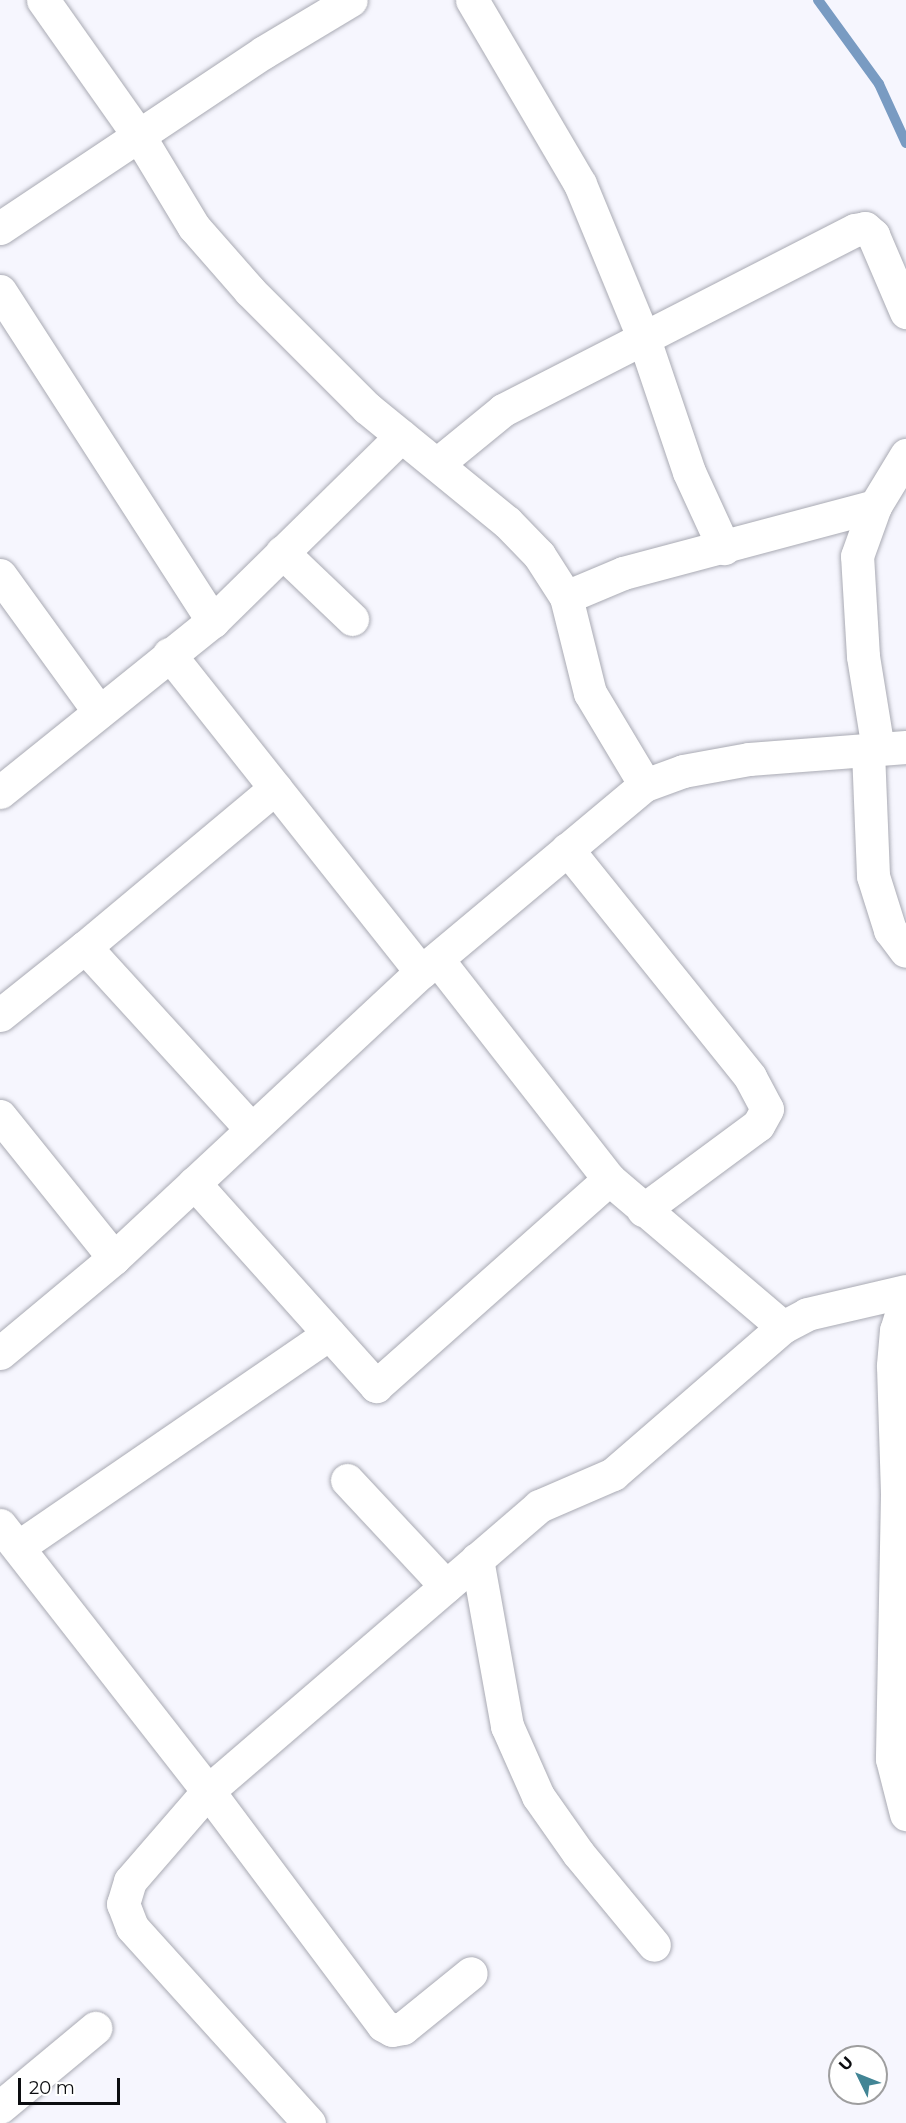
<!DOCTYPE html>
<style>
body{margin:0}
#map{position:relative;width:906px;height:2123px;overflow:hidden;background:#f6f6fe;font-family:Montserrat,sans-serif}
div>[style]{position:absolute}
.stream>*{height:10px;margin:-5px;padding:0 5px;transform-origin:5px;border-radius:5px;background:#799bc2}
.roads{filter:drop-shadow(0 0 2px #a9aab3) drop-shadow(0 0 2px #a9aab3)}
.minor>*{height:33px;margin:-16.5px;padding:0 16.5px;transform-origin:16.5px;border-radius:16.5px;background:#fff}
span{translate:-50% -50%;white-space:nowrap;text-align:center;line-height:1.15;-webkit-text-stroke:4.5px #fff;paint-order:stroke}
.north{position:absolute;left:828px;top:2045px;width:60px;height:60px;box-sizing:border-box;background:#fff;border:2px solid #9e9e9f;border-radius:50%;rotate:313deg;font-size:16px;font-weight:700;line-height:24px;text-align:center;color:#0c0d10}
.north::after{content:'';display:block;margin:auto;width:21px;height:27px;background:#428595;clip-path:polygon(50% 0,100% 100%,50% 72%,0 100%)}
.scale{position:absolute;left:18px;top:2078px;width:102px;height:27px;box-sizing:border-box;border:3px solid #0c0d10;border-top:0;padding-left:8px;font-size:18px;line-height:21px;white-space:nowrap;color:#0c0d10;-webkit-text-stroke:4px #fff;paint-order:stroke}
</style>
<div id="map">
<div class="stream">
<i style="left:818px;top:0;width:104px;rotate:54deg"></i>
<i style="left:879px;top:84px;width:65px;rotate:65.4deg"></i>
</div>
<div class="roads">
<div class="minor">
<i style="left:43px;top:0;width:166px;rotate:54.8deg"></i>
<i style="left:139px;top:136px;width:106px;rotate:58.9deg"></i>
<i style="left:194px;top:227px;width:85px;rotate:48.8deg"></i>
<i style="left:250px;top:291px;width:165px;rotate:45deg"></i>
<i style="left:367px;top:408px;width:181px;rotate:39.2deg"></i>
<i style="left:507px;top:522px;width:46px;rotate:45.9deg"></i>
<i style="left:539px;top:555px;width:50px;rotate:57.3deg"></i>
<i style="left:566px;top:597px;width:99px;rotate:76deg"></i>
<i style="left:590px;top:693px;width:107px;rotate:59.1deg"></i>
<i style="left:472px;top:0;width:213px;rotate:59.6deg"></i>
<i style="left:580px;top:184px;width:168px;rotate:67.6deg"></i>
<i style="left:644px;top:339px;width:140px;rotate:71.3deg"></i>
<i style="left:689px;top:472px;width:84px;rotate:65.3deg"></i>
<i style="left:0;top:228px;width:317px;rotate:-33.7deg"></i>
<i style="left:264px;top:52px;width:101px;rotate:-30.9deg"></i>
<i style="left:0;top:291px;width:393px;rotate:57.2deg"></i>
<i style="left:437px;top:464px;width:85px;rotate:-39.3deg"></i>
<i style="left:503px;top:410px;width:395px;rotate:-27.1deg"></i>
<i style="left:855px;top:230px;width:10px;rotate:-11deg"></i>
<i style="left:865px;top:228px;width:11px;rotate:41deg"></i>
<i style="left:873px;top:235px;width:84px;rotate:66.8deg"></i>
<i style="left:282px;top:552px;width:97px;rotate:43.7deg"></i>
<i style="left:0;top:575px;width:169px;rotate:54.1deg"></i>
<i style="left:566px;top:597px;width:62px;rotate:-22.8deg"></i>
<i style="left:623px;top:573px;width:261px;rotate:-14.9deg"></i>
<i style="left:169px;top:654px;width:406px;rotate:51.6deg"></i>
<i style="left:878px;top:749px;width:94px;rotate:-99.2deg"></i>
<i style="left:863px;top:656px;width:100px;rotate:-93.4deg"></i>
<i style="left:857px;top:556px;width:53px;rotate:-70.2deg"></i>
<i style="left:875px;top:506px;width:60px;rotate:-58.7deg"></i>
<i style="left:868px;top:751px;width:125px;rotate:87.7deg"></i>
<i style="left:873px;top:876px;width:57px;rotate:72.5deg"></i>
<i style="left:890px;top:930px;width:26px;rotate:53deg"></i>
<i style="left:0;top:792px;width:273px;rotate:-38.8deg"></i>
<i style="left:213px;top:621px;width:264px;rotate:-44.5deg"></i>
<i style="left:567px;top:849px;width:292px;rotate:51.2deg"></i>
<i style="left:750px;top:1077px;width:36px;rotate:62deg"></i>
<i style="left:767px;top:1109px;width:18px;rotate:119deg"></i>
<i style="left:758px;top:1125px;width:143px;rotate:143.5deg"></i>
<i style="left:85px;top:947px;width:248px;rotate:-39.9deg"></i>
<i style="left:0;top:1015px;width:109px;rotate:-38.7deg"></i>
<i style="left:85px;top:947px;width:246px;rotate:47.6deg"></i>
<i style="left:0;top:1116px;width:182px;rotate:51.2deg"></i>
<i style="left:194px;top:1183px;width:273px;rotate:48.1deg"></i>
<i style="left:376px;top:1386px;width:312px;rotate:-41.6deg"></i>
<i style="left:906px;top:1298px;width:34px;rotate:107deg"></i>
<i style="left:896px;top:1330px;width:36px;rotate:95deg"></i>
<i style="left:893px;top:1366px;width:128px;rotate:88.2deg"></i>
<i style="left:897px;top:1494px;width:265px;rotate:91.1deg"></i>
<i style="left:892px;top:1759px;width:57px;rotate:75.7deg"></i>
<i style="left:783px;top:1327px;width:27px;rotate:-28deg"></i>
<i style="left:807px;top:1314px;width:102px;rotate:-13.1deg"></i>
<i style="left:0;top:1353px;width:148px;rotate:-39.8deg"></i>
<i style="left:114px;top:1258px;width:420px;rotate:-43deg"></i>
<i style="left:421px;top:972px;width:292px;rotate:-39.9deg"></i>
<i style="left:645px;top:785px;width:40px;rotate:-20.2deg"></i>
<i style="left:683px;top:771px;width:67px;rotate:-10.3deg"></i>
<i style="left:749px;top:759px;width:157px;rotate:-4.4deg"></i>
<i style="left:347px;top:1480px;width:145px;rotate:47deg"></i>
<i style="left:0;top:1525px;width:338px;rotate:52deg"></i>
<i style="left:208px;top:1791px;width:292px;rotate:53.2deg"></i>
<i style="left:383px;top:2025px;width:10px;rotate:29deg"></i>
<i style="left:392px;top:2030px;width:11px;rotate:-10deg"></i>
<i style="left:403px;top:2028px;width:87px;rotate:-39deg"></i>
<i style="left:18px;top:1547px;width:377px;rotate:-34.4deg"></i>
<i style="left:477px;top:1559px;width:170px;rotate:79.8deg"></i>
<i style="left:507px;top:1726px;width:77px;rotate:66.1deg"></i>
<i style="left:538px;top:1796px;width:70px;rotate:54.9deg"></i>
<i style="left:578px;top:1853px;width:119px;rotate:50.4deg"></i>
<i style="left:0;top:2107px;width:124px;rotate:-39.7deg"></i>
<i style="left:309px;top:2123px;width:264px;rotate:-132.1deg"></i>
<i style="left:132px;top:1927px;width:25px;rotate:-111deg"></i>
<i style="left:123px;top:1904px;width:24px;rotate:-73deg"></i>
<i style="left:130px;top:1881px;width:119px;rotate:-49.1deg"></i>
<i style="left:208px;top:1791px;width:437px;rotate:-40.7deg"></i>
<i style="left:539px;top:1506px;width:81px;rotate:-23.4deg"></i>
<i style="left:613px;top:1474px;width:225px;rotate:-40.9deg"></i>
<i style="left:783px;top:1327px;width:228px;rotate:-139.6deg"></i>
<i style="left:609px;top:1179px;width:279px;rotate:-128deg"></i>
</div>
</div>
<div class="north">U</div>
<div class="scale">20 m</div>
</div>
